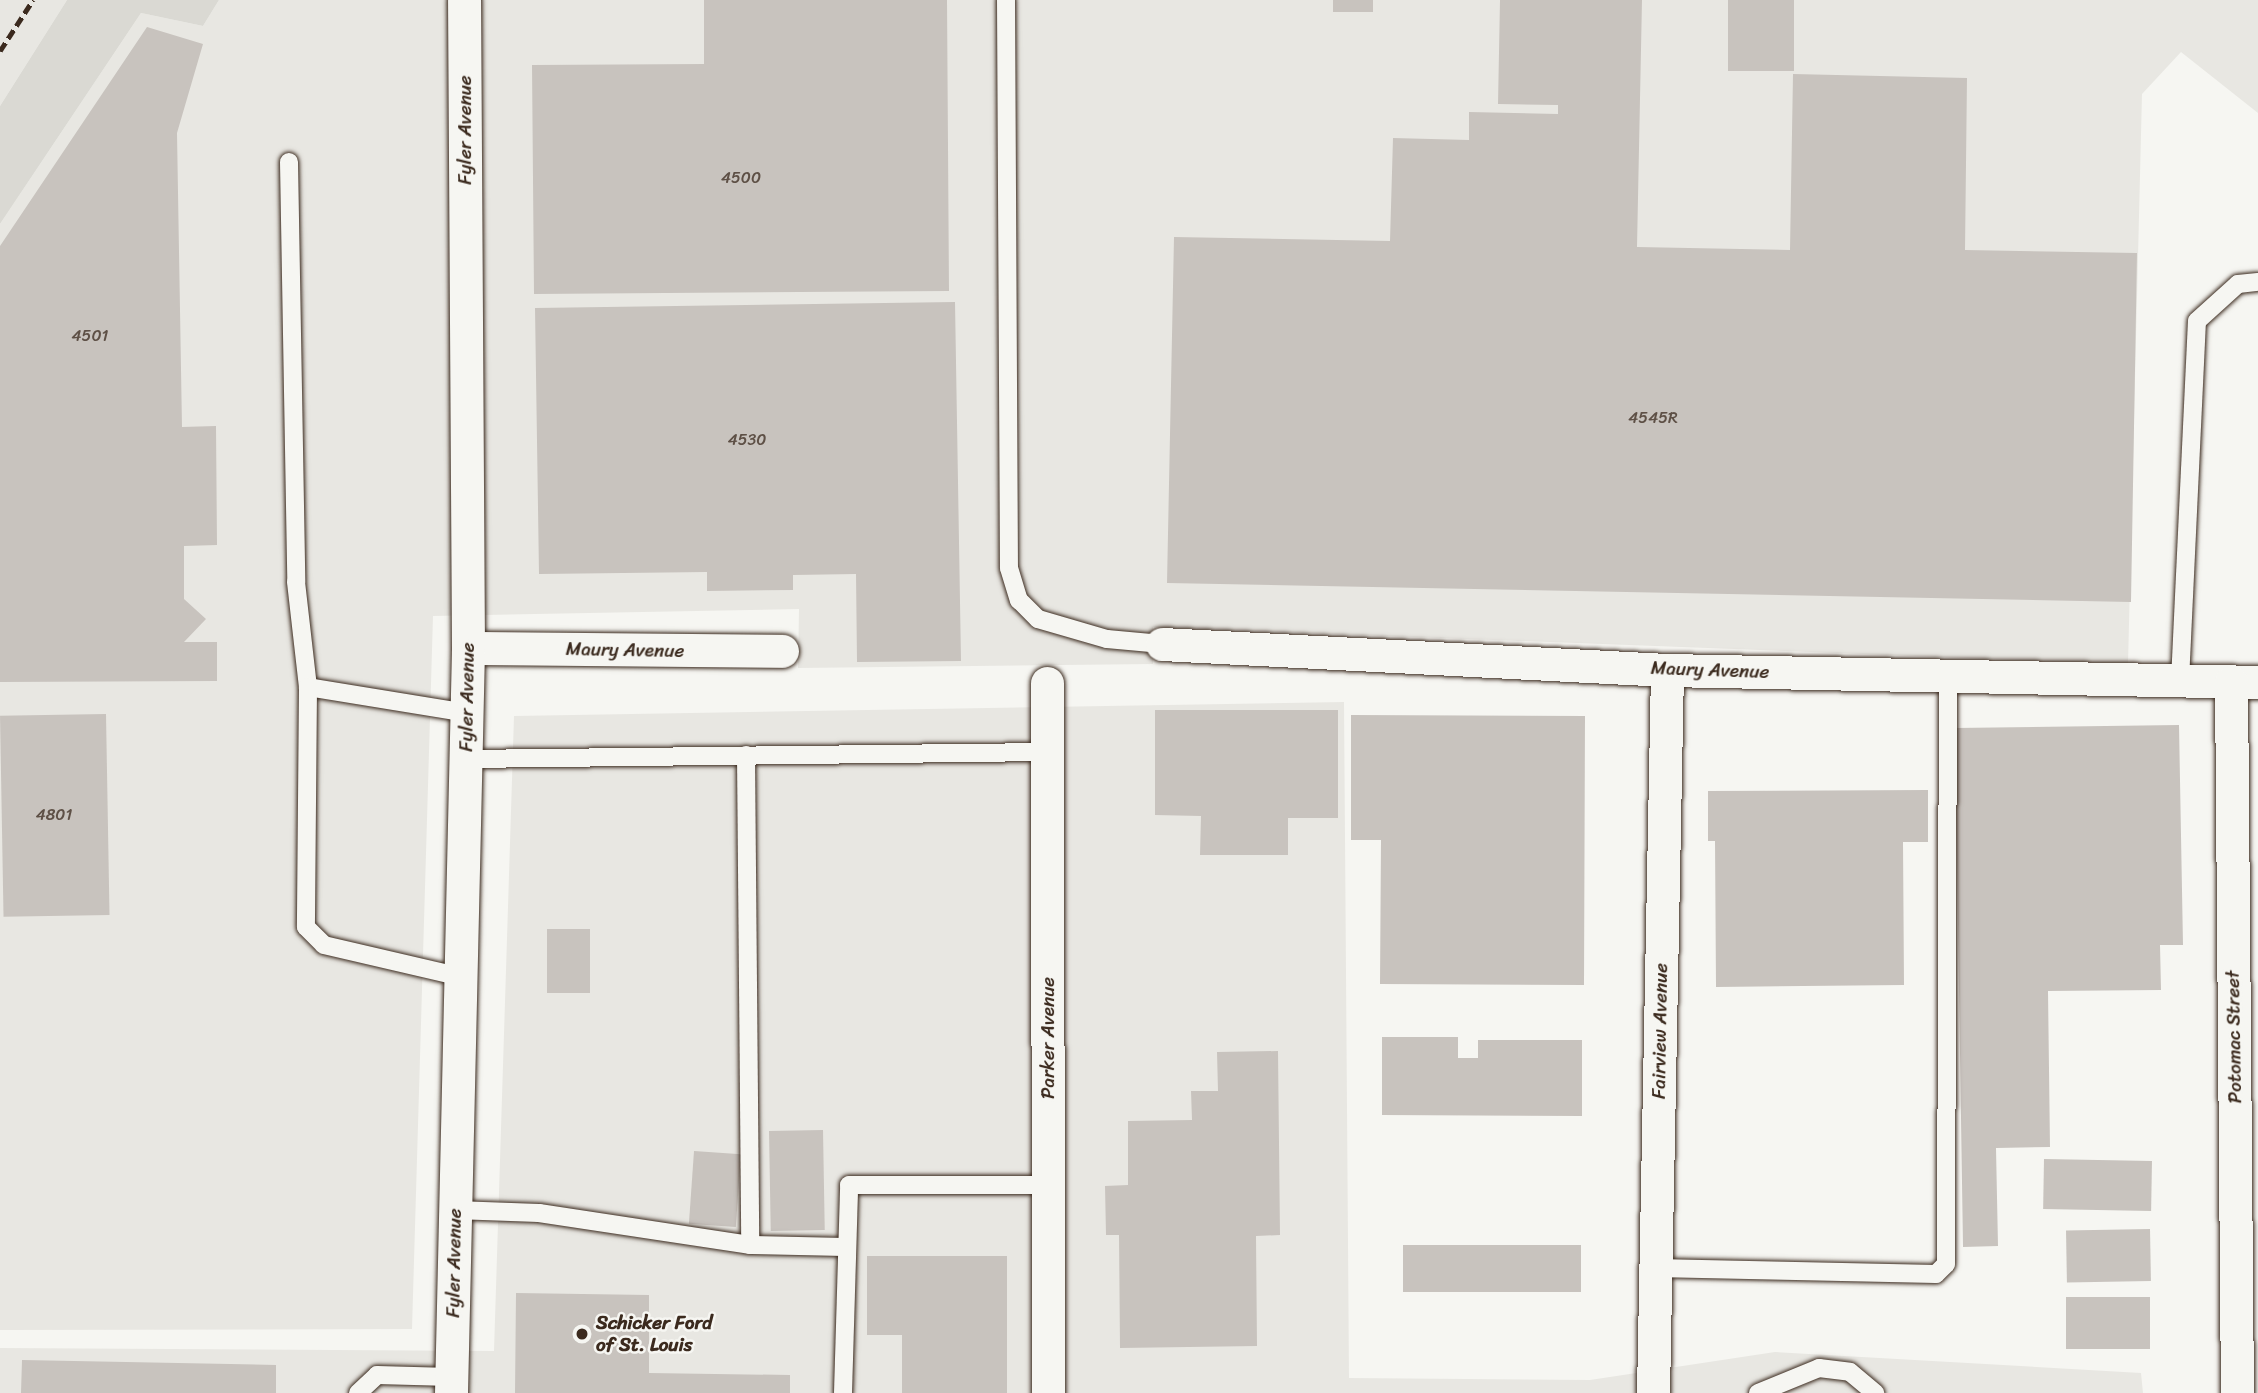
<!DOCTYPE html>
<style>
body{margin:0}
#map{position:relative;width:2258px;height:1393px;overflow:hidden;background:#f6f6f2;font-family:Sriracha,sans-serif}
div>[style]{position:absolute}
.built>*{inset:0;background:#e8e7e2}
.green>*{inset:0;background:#dad9d3}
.building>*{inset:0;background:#c8c3be;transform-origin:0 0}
.roads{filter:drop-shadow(0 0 2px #3b2a1e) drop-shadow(0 0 2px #3b2a1e)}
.lane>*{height:18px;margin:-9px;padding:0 9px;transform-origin:9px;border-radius:9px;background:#f6f6f2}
.street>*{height:33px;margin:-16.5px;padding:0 16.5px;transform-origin:16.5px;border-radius:16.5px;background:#f6f6f2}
.rail>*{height:5px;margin-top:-2.5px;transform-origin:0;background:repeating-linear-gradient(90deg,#3b2a1e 0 10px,transparent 0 15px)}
.dots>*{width:19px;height:19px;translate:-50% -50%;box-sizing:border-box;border:4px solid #f6f6f2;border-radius:50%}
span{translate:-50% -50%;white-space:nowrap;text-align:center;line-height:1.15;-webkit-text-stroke:5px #f6f6f2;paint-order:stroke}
.number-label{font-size:16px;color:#5e5046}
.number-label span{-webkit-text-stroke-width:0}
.street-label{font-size:19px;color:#3b2a1e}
.poi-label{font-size:19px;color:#3b2a1e;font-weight:700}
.left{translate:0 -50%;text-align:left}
</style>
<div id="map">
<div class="built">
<i style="clip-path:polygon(0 0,67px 0,0 106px)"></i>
<i style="clip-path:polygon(219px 0,2258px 0,2258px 113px,2181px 52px,2142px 94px,2128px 664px,1153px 627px,1153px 664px,798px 668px,799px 609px,433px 616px,412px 1329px,0 1330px,0 224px,141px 13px,203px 26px)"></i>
<i style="clip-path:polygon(1344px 702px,1349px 1378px,1590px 1380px,1775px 1352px,2141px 1373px,2143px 1393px,0 1393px,0 1348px,494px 1351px,514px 716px)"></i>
</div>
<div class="green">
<i style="clip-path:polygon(67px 0,219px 0,203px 26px,141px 13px,0 224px,0 106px)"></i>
</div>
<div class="building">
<i style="clip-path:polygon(704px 0,947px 0,949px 291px,534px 294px,532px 65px,704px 64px)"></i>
<i style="left:1333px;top:0;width:40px;height:12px"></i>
<i style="clip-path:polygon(1500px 0,1642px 0,1637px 247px,1790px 250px,1793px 74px,1967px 78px,1965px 250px,2137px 253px,2131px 602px,1167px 583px,1174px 237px,1390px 241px,1393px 138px,1469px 140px,1469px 112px,1558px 114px,1558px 105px,1498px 104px)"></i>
<i style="left:1728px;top:0;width:66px;height:71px"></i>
<i style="clip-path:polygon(147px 27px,203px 44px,177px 133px,182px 427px,216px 426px,217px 545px,184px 546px,184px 599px,206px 619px,184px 642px,217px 642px,217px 681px,0 682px,0 246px)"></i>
<i style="clip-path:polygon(955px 302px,961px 661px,857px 662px,856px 574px,793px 575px,793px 590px,707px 591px,707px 572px,539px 574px,535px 308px)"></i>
<i style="clip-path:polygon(1155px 710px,1338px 710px,1338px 818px,1288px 818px,1288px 855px,1200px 855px,1201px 816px,1155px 815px)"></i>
<i style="left:106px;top:714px;width:201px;height:106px;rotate:89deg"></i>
<i style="clip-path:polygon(1351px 715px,1585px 716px,1584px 985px,1380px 984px,1381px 840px,1351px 840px)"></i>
<i style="clip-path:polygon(2179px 725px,2183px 945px,2160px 945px,2161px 990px,2048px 991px,2050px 1147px,1996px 1148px,1998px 1246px,1963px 1247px,1955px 728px)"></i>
<i style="clip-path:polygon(1928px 790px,1928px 842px,1903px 842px,1904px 985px,1716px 987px,1715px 841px,1708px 841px,1708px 791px)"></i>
<i style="left:547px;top:929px;width:43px;height:64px"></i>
<i style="clip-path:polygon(1382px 1037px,1458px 1037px,1458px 1058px,1478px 1058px,1478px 1040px,1582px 1040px,1582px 1116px,1382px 1115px)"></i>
<i style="clip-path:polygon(1278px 1051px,1280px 1235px,1256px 1236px,1257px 1346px,1120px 1348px,1119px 1235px,1106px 1235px,1105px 1186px,1128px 1185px,1128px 1121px,1192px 1120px,1191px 1091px,1218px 1091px,1217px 1052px)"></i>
<i style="left:823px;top:1130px;width:100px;height:54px;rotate:89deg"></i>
<i style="left:694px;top:1151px;width:47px;height:73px;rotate:4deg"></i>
<i style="left:2044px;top:1159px;width:108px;height:50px;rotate:1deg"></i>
<i style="left:2150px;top:1229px;width:52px;height:84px;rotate:89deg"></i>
<i style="left:1403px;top:1245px;width:178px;height:47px"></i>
<i style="clip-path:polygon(867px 1256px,1007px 1256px,1007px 1393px,902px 1393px,902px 1335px,867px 1335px)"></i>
<i style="clip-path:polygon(516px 1293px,649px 1295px,649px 1373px,790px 1375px,790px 1393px,515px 1393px)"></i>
<i style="left:2150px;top:1297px;width:52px;height:84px;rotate:90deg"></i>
<i style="clip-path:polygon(22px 1360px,276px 1365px,276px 1393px,21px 1393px)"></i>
</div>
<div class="roads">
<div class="lane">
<i style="left:1006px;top:0;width:568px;rotate:89.7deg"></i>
<i style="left:1009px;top:568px;width:34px;rotate:73deg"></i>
<i style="left:1019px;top:600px;width:27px;rotate:45deg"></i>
<i style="left:1038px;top:619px;width:72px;rotate:16.2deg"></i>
<i style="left:1107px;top:639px;width:55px;rotate:5.2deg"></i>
<i style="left:289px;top:162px;width:420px;rotate:89deg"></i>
<i style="left:296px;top:582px;width:106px;rotate:83.5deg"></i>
<i style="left:308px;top:687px;width:161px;rotate:9.3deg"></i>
<i style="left:2180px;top:681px;width:360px;rotate:-87.3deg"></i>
<i style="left:2197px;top:321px;width:55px;rotate:-42.1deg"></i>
<i style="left:2238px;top:284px;width:20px;rotate:-6deg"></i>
<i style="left:308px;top:687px;width:240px;rotate:90.5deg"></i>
<i style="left:306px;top:927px;width:25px;rotate:45deg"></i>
<i style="left:324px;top:945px;width:141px;rotate:13.1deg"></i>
<i style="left:746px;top:755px;width:490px;rotate:89.5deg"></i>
<i style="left:750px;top:1245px;width:97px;rotate:1.2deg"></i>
<i style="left:466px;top:759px;width:582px;rotate:-0.69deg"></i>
<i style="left:455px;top:1210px;width:84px;rotate:2deg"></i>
<i style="left:539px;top:1213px;width:213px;rotate:8.6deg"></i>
<i style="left:1655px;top:1268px;width:281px;rotate:1.2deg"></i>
<i style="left:1936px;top:1274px;width:14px;rotate:-45deg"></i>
<i style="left:1946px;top:1264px;width:589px;rotate:-89.81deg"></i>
<i style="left:358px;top:1393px;width:26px;rotate:-43deg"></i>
<i style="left:377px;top:1375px;width:74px;rotate:1.5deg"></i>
<i style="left:843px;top:1393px;width:208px;rotate:-88.3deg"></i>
<i style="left:849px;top:1185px;width:199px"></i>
<i style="left:1758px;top:1393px;width:66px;rotate:-22.3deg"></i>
<i style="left:1819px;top:1368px;width:31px;rotate:7deg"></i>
<i style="left:1850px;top:1372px;width:33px;rotate:40deg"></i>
</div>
<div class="street">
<i style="left:1162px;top:644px;width:506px;rotate:2.95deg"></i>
<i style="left:1667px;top:670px;width:591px;rotate:1.16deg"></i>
<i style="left:468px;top:648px;width:314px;rotate:0.5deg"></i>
<i style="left:2231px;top:682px;width:711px;rotate:89.52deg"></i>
<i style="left:1047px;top:683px;width:710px;rotate:89.92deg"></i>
<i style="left:451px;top:1393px;width:745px;rotate:-88.69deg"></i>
<i style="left:468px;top:648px;width:648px;rotate:-90.35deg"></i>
<i style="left:1653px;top:1393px;width:723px;rotate:-88.89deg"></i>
</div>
</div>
<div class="rail">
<i style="left:0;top:51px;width:61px;rotate:-57.1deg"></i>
</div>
<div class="dots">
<i style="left:582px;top:1334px;background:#3b2a1e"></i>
</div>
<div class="number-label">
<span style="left:741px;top:178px">4500</span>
<span style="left:90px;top:336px">4501</span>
<span style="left:1653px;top:418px">4545R</span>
<span style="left:747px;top:440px">4530</span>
<span style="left:54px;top:815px">4801</span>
</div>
<div class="street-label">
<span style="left:465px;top:130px;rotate:-90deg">Fyler Avenue</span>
<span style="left:625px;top:650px;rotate:1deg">Maury Avenue</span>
<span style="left:1710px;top:670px;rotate:2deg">Maury Avenue</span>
<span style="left:467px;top:697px;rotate:-89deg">Fyler Avenue</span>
<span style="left:1660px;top:1031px;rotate:-89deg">Fairview Avenue</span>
<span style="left:2234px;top:1037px;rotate:-91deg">Potomac Street</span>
<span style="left:1048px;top:1038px;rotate:-90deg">Parker Avenue</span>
<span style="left:454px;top:1263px;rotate:-89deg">Fyler Avenue</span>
</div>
<div class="poi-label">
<span class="left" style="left:596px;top:1334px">Schicker Ford<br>of St. Louis</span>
</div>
</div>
